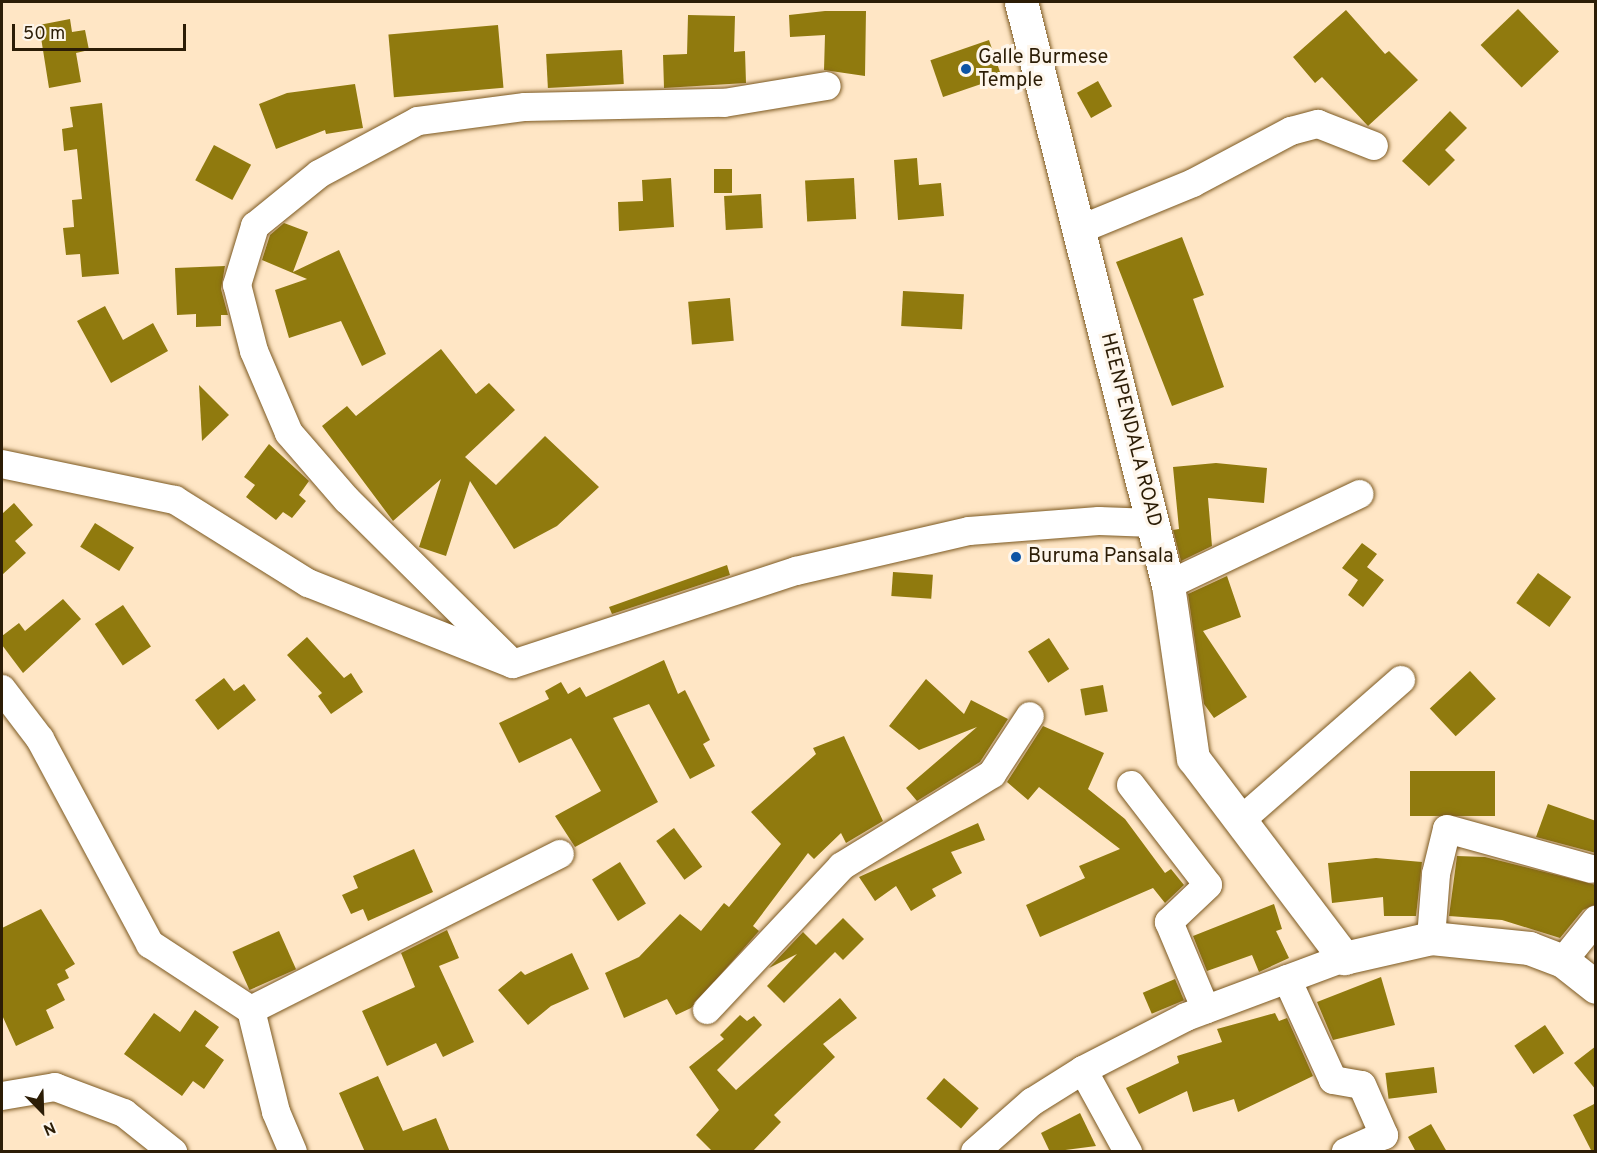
<!DOCTYPE html>
<style>
body{margin:0}
#map{position:relative;width:1597px;height:1153px;overflow:hidden;background:#ffe6c5;font-family:Overpass,sans-serif}
div>[style]{position:absolute}
.building>*{inset:0;background:#907a0e;transform-origin:0 0}
.roads{filter:drop-shadow(0 0 2px #7c5921) drop-shadow(0 0 2px #7c5921)}
.street>*{height:28px;margin:-14px;padding:0 14px;transform-origin:14px;border-radius:14px;background:#fff}
.secondary>*{height:33px;margin:-16.5px;padding:0 16.5px;transform-origin:16.5px;border-radius:16.5px;background:#fff}
.dots>*{width:16px;height:16px;translate:-50% -50%;box-sizing:border-box;border:3px solid #fef6eb;border-radius:50%}
span{translate:-50% -50%;white-space:nowrap;text-align:center;line-height:1.15;-webkit-text-stroke:6px #fef6eb;paint-order:stroke}
.poi-label{font-size:20px;color:#2c1d06}
.left{translate:0 -50%;text-align:left}
.street-label{font-size:20px;color:#2c1d06}
.frame{position:absolute;inset:0;border:3px solid #2c1d06;pointer-events:none}
.north{position:absolute;left:12px;top:1081px;width:60px;height:60px;-webkit-text-stroke:4px #fef6eb;paint-order:stroke;rotate:157deg;font-size:16px;font-weight:700;line-height:24px;text-align:center;color:#2c1d06}
.north::after{content:'';display:block;margin:auto;width:21px;height:27px;background:#2c1d06;clip-path:polygon(50% 0,100% 100%,50% 72%,0 100%)}
.scale{position:absolute;left:12px;top:24px;width:174px;height:27px;box-sizing:border-box;border:3px solid #2c1d06;border-top:0;padding-left:8px;font-size:18px;line-height:21px;white-space:nowrap;color:#2c1d06;-webkit-text-stroke:4px #fef6eb;paint-order:stroke}
</style>
<div id="map">
<div class="building">
<i style="left:1518px;top:9px;width:59px;height:52px;rotate:46deg"></i>
<i style="clip-path:polygon(1346px 10px,1385px 54px,1389px 51px,1418px 80px,1368px 126px,1322px 77px,1315px 83px,1293px 57px)"></i>
<i style="clip-path:polygon(825px 11px,866px 11px,865px 76px,824px 70px,825px 35px,790px 37px,789px 15px)"></i>
<i style="clip-path:polygon(688px 15px,735px 16px,734px 52px,745px 51px,746px 83px,664px 88px,663px 55px,687px 54px)"></i>
<i style="clip-path:polygon(70px 19px,72px 32px,85px 30px,89px 50px,76px 53px,81px 82px,49px 88px,39px 25px)"></i>
<i style="left:498px;top:25px;width:63px;height:110px;rotate:85deg"></i>
<i style="left:989px;top:40px;width:39px;height:62px;rotate:71deg"></i>
<i style="left:622px;top:50px;width:34px;height:76px;rotate:87deg"></i>
<i style="left:1098px;top:81px;width:29px;height:24px;rotate:61deg"></i>
<i style="clip-path:polygon(355px 84px,363px 128px,326px 134px,325px 130px,276px 149px,259px 104px,287px 93px)"></i>
<i style="clip-path:polygon(102px 103px,119px 274px,82px 277px,80px 254px,66px 255px,63px 228px,74px 227px,72px 200px,82px 199px,77px 149px,64px 151px,62px 129px,73px 127px,70px 107px)"></i>
<i style="clip-path:polygon(1450px 111px,1467px 128px,1445px 150px,1455px 160px,1429px 186px,1402px 161px)"></i>
<i style="left:214px;top:145px;width:42px;height:40px;rotate:28deg"></i>
<i style="clip-path:polygon(917px 158px,919px 185px,941px 183px,944px 216px,898px 220px,894px 160px)"></i>
<i style="left:732px;top:169px;width:24px;height:18px;rotate:90deg"></i>
<i style="clip-path:polygon(671px 178px,674px 227px,619px 231px,618px 202px,643px 201px,642px 180px)"></i>
<i style="left:854px;top:178px;width:41px;height:49px;rotate:87deg"></i>
<i style="left:761px;top:194px;width:34px;height:37px;rotate:87deg"></i>
<i style="clip-path:polygon(284px 223px,308px 232px,293px 272px,339px 250px,386px 354px,362px 366px,341px 321px,289px 338px,275px 290px,307px 279px,262px 260px,270px 235px)"></i>
<i style="clip-path:polygon(1182px 237px,1204px 295px,1193px 299px,1224px 387px,1172px 406px,1116px 262px)"></i>
<i style="clip-path:polygon(225px 266px,221px 289px,228px 315px,221px 315px,221px 326px,196px 327px,196px 314px,177px 315px,175px 268px)"></i>
<i style="left:903px;top:291px;width:61px;height:35px;rotate:3deg"></i>
<i style="left:730px;top:298px;width:43px;height:42px;rotate:85deg"></i>
<i style="clip-path:polygon(105px 306px,123px 340px,153px 323px,168px 351px,111px 383px,77px 321px)"></i>
<i style="clip-path:polygon(441px 349px,476px 394px,489px 383px,515px 410px,465px 457px,496px 485px,545px 436px,599px 487px,557px 526px,514px 549px,470px 481px,446px 556px,419px 547px,441px 479px,393px 521px,322px 426px,347px 406px,356px 416px)"></i>
<i style="clip-path:polygon(199px 385px,229px 415px,202px 441px)"></i>
<i style="clip-path:polygon(269px 444px,309px 481px,299px 495px,306px 501px,292px 518px,283px 512px,276px 520px,246px 497px,255px 485px,244px 477px)"></i>
<i style="clip-path:polygon(1216px 463px,1267px 468px,1264px 503px,1208px 498px,1212px 546px,1181px 561px,1173px 530px,1179px 529px,1173px 467px)"></i>
<i style="clip-path:polygon(14px 503px,33px 525px,15px 541px,26px 553px,2px 575px,2px 514px)"></i>
<i style="left:95px;top:523px;width:46px;height:28px;rotate:32deg"></i>
<i style="clip-path:polygon(1362px 543px,1377px 554px,1367px 567px,1384px 580px,1363px 607px,1348px 595px,1358px 580px,1342px 568px)"></i>
<i style="clip-path:polygon(727px 565px,730px 575px,612px 614px,609px 607px)"></i>
<i style="left:893px;top:572px;width:40px;height:24px;rotate:4deg"></i>
<i style="left:1538px;top:573px;width:41px;height:37px;rotate:36deg"></i>
<i style="clip-path:polygon(1227px 576px,1241px 617px,1203px 631px,1247px 697px,1214px 718px,1204px 704px,1188px 594px)"></i>
<i style="clip-path:polygon(63px 599px,81px 619px,23px 673px,2px 645px,2px 636px,19px 623px,25px 631px)"></i>
<i style="left:123px;top:605px;width:50px;height:34px;rotate:56deg"></i>
<i style="clip-path:polygon(307px 637px,344px 678px,351px 673px,363px 692px,331px 714px,318px 696px,322px 693px,287px 655px)"></i>
<i style="left:1049px;top:638px;width:37px;height:25px;rotate:57deg"></i>
<i style="clip-path:polygon(664px 660px,678px 694px,685px 690px,710px 740px,703px 744px,715px 766px,690px 779px,649px 704px,613px 718px,658px 802px,575px 847px,555px 816px,601px 791px,571px 738px,519px 763px,499px 723px,549px 699px,545px 691px,561px 682px,568px 694px,580px 687px,586px 697px)"></i>
<i style="left:1470px;top:671px;width:38px;height:55px;rotate:47deg"></i>
<i style="clip-path:polygon(224px 678px,234px 691px,244px 684px,256px 700px,218px 730px,195px 700px)"></i>
<i style="clip-path:polygon(926px 679px,964px 714px,971px 700px,1008px 719px,980px 762px,917px 801px,906px 788px,977px 727px,919px 750px,889px 726px)"></i>
<i style="left:1103px;top:685px;width:27px;height:23px;rotate:80deg"></i>
<i style="clip-path:polygon(1043px 726px,1104px 753px,1088px 789px,1125px 819px,1165px 873px,1171px 869px,1184px 885px,1165px 903px,1153px 888px,1040px 937px,1026px 905px,1085px 878px,1079px 866px,1120px 849px,1039px 787px,1028px 800px,1007px 782px)"></i>
<i style="clip-path:polygon(844px 736px,883px 821px,846px 843px,841px 833px,814px 859px,808px 853px,753px 926px,759px 931px,691px 1008px,676px 1015px,667px 999px,624px 1018px,605px 973px,639px 957px,680px 914px,701px 931px,724px 903px,729px 907px,781px 844px,751px 812px,816px 754px,813px 748px)"></i>
<i style="left:1495px;top:771px;width:45px;height:85px;rotate:90deg"></i>
<i style="clip-path:polygon(1548px 804px,1596px 821px,1596px 853px,1536px 837px)"></i>
<i style="clip-path:polygon(978px 823px,985px 840px,951px 852px,962px 873px,932px 889px,936px 896px,911px 911px,896px 886px,875px 901px,859px 877px)"></i>
<i style="left:674px;top:828px;width:48px;height:22px;rotate:54deg"></i>
<i style="clip-path:polygon(414px 849px,433px 892px,368px 921px,363px 909px,351px 914px,342px 895px,358px 888px,353px 876px)"></i>
<i style="clip-path:polygon(1457px 856px,1485px 857px,1596px 885px,1596px 904px,1583px 910px,1560px 938px,1502px 920px,1449px 916px)"></i>
<i style="clip-path:polygon(1376px 858px,1422px 862px,1416px 916px,1384px 916px,1383px 897px,1332px 903px,1328px 863px)"></i>
<i style="left:620px;top:862px;width:49px;height:33px;rotate:58deg"></i>
<i style="clip-path:polygon(1274px 904px,1282px 929px,1276px 931px,1289px 958px,1259px 972px,1252px 955px,1207px 971px,1193px 936px)"></i>
<i style="clip-path:polygon(41px 909px,75px 964px,65px 970px,69px 978px,57px 984px,65px 1000px,46px 1010px,54px 1028px,16px 1046px,2px 1015px,2px 928px)"></i>
<i style="clip-path:polygon(843px 918px,864px 939px,843px 960px,835px 952px,784px 1003px,767px 986px,797px 954px,769px 968px,803px 932px,816px 945px)"></i>
<i style="clip-path:polygon(447px 930px,459px 958px,439px 966px,474px 1042px,443px 1057px,436px 1043px,387px 1066px,362px 1011px,415px 987px,401px 953px)"></i>
<i style="left:279px;top:931px;width:42px;height:51px;rotate:66deg"></i>
<i style="clip-path:polygon(572px 953px,589px 989px,551px 1006px,528px 1025px,498px 990px,521px 971px,525px 975px)"></i>
<i style="clip-path:polygon(1381px 977px,1395px 1025px,1333px 1040px,1317px 1002px)"></i>
<i style="left:1175px;top:979px;width:23px;height:35px;rotate:67deg"></i>
<i style="clip-path:polygon(840px 998px,857px 1018px,823px 1044px,835px 1057px,774px 1115px,781px 1122px,752px 1152px,713px 1152px,696px 1135px,719px 1110px,689px 1067px,724px 1039px,720px 1035px,740px 1015px,747px 1021px,754px 1016px,762px 1025px,717px 1070px,736px 1090px)"></i>
<i style="clip-path:polygon(195px 1010px,219px 1027px,205px 1046px,224px 1060px,204px 1089px,193px 1081px,182px 1096px,124px 1054px,154px 1013px,180px 1032px)"></i>
<i style="clip-path:polygon(1275px 1013px,1279px 1021px,1287px 1018px,1313px 1076px,1238px 1112px,1234px 1099px,1193px 1112px,1187px 1091px,1139px 1114px,1126px 1088px,1179px 1063px,1177px 1056px,1222px 1042px,1217px 1029px)"></i>
<i style="left:1545px;top:1025px;width:34px;height:37px;rotate:56deg"></i>
<i style="clip-path:polygon(1596px 1046px,1596px 1090px,1574px 1063px)"></i>
<i style="left:1434px;top:1067px;width:26px;height:49px;rotate:83deg"></i>
<i style="clip-path:polygon(378px 1076px,403px 1131px,436px 1118px,450px 1152px,365px 1152px,339px 1093px)"></i>
<i style="left:944px;top:1078px;width:46px;height:27px;rotate:41deg"></i>
<i style="clip-path:polygon(1596px 1103px,1596px 1152px,1592px 1152px,1573px 1115px)"></i>
<i style="clip-path:polygon(1080px 1113px,1096px 1146px,1050px 1152px,1041px 1133px)"></i>
<i style="clip-path:polygon(1431px 1124px,1447px 1152px,1416px 1152px,1408px 1137px)"></i>
</div>
<div class="roads">
<div class="street">
<i style="left:1081px;top:229px;width:121px;rotate:-22.3deg"></i>
<i style="left:1193px;top:183px;width:111px;rotate:-28deg"></i>
<i style="left:1291px;top:131px;width:28px;rotate:-15deg"></i>
<i style="left:1318px;top:124px;width:60px;rotate:21.4deg"></i>
<i style="left:2px;top:464px;width:177px;rotate:11.8deg"></i>
<i style="left:175px;top:500px;width:157px;rotate:32deg"></i>
<i style="left:308px;top:583px;width:220px;rotate:21.6deg"></i>
<i style="left:513px;top:664px;width:233px;rotate:-135.3deg"></i>
<i style="left:347px;top:500px;width:89px;rotate:-130.9deg"></i>
<i style="left:289px;top:433px;width:89px;rotate:-113.1deg"></i>
<i style="left:254px;top:351px;width:68px;rotate:-104.4deg"></i>
<i style="left:237px;top:285px;width:62px;rotate:-73deg"></i>
<i style="left:255px;top:226px;width:82px;rotate:-39.1deg"></i>
<i style="left:319px;top:174px;width:112px;rotate:-28.2deg"></i>
<i style="left:418px;top:121px;width:108px;rotate:-7.5deg"></i>
<i style="left:525px;top:107px;width:199px;rotate:-1.2deg"></i>
<i style="left:724px;top:103px;width:104px;rotate:-9.4deg"></i>
<i style="left:1168px;top:585px;width:212px;rotate:-25.4deg"></i>
<i style="left:513px;top:664px;width:298px;rotate:-18.2deg"></i>
<i style="left:796px;top:571px;width:178px;rotate:-13deg"></i>
<i style="left:969px;top:531px;width:130px;rotate:-4.4deg"></i>
<i style="left:1099px;top:521px;width:54px;rotate:2.1deg"></i>
<i style="left:2px;top:689px;width:63px;rotate:52.8deg"></i>
<i style="left:40px;top:739px;width:233px;rotate:61.8deg"></i>
<i style="left:150px;top:944px;width:121px;rotate:33.2deg"></i>
<i style="left:251px;top:1010px;width:105px;rotate:76.2deg"></i>
<i style="left:276px;top:1112px;width:43px;rotate:67deg"></i>
<i style="left:1131px;top:785px;width:126px;rotate:52.4deg"></i>
<i style="left:1208px;top:885px;width:54px;rotate:136.5deg"></i>
<i style="left:1169px;top:922px;width:95px;rotate:67.2deg"></i>
<i style="left:1240px;top:821px;width:214px;rotate:-41.2deg"></i>
<i style="left:1431px;top:938px;width:64px;rotate:-85.5deg"></i>
<i style="left:1436px;top:874px;width:46px;rotate:-76.3deg"></i>
<i style="left:1447px;top:829px;width:149px;rotate:15.5deg"></i>
<i style="left:1563px;top:961px;width:53px;rotate:-51.2deg"></i>
<i style="left:1287px;top:979px;width:111px;rotate:65.5deg"></i>
<i style="left:1333px;top:1080px;width:29px;rotate:10deg"></i>
<i style="left:1362px;top:1085px;width:55px;rotate:66.3deg"></i>
<i style="left:1384px;top:1135px;width:42px;rotate:155.9deg"></i>
<i style="left:251px;top:1010px;width:346px;rotate:-26.8deg"></i>
<i style="left:707px;top:1010px;width:197px;rotate:-46.8deg"></i>
<i style="left:842px;top:866px;width:176px;rotate:-31.5deg"></i>
<i style="left:992px;top:774px;width:69px;rotate:-56.8deg"></i>
<i style="left:1083px;top:1070px;width:94px;rotate:61.2deg"></i>
<i style="left:2px;top:1096px;width:54px;rotate:-9.6deg"></i>
<i style="left:55px;top:1087px;width:74px;rotate:20.6deg"></i>
<i style="left:124px;top:1113px;width:63px;rotate:38.5deg"></i>
<i style="left:975px;top:1152px;width:76px;rotate:-41.3deg"></i>
<i style="left:1032px;top:1102px;width:60px;rotate:-32.1deg"></i>
<i style="left:1083px;top:1070px;width:116px;rotate:-27.2deg"></i>
<i style="left:1186px;top:1017px;width:169px;rotate:-20.5deg"></i>
</div>
<div class="secondary">
<i style="left:1021px;top:2px;width:601px;rotate:75.85deg"></i>
<i style="left:1168px;top:585px;width:175px;rotate:81.8deg"></i>
<i style="left:1193px;top:758px;width:251px;rotate:52.9deg"></i>
<i style="left:1344px;top:958px;width:89px;rotate:-12.9deg"></i>
<i style="left:1431px;top:938px;width:99px;rotate:5.8deg"></i>
<i style="left:1529px;top:948px;width:36px;rotate:21deg"></i>
<i style="left:1563px;top:961px;width:42px;rotate:38.2deg"></i>
</div>
</div>
<div class="dots">
<i style="left:966px;top:69px;background:#0d54a4"></i>
<i style="left:1016px;top:557px;background:#0d54a4"></i>
</div>
<div class="poi-label">
<span class="left" style="left:978px;top:70px">Galle Burmese<br>Temple</span>
<span class="left" style="left:1028px;top:557px">Buruma Pansala</span>
</div>
<div class="street-label">
<span style="left:1130px;top:430px;rotate:76deg">HEENPENDALA ROAD</span>
</div>
<div class="frame"></div>
<div class="north">N</div>
<div class="scale">50 m</div>
</div>
